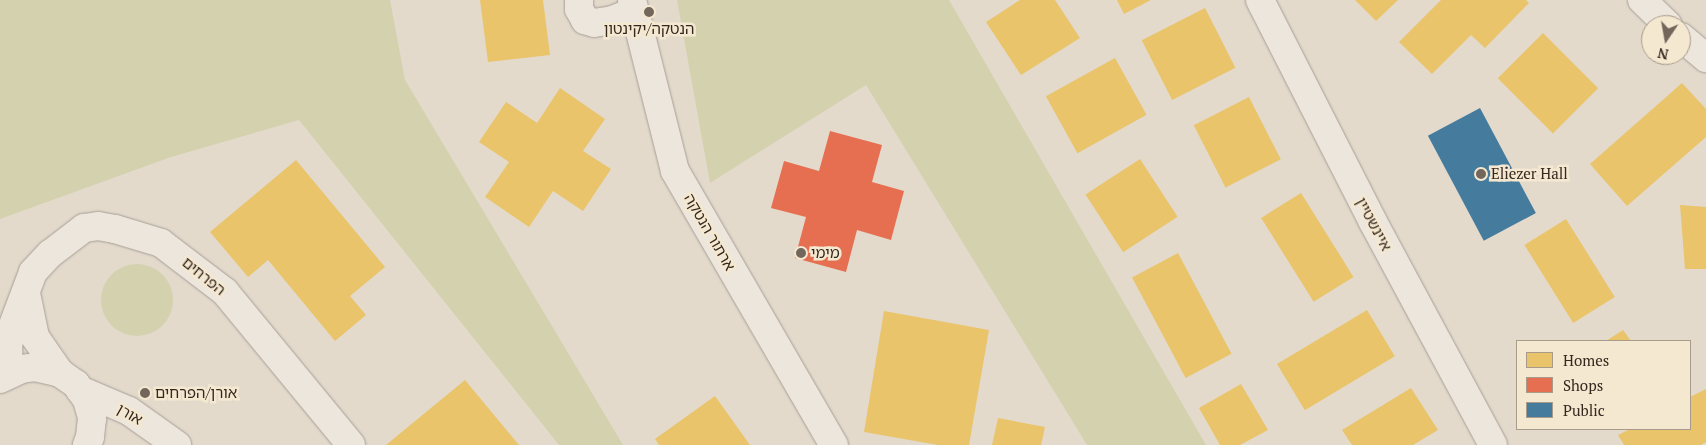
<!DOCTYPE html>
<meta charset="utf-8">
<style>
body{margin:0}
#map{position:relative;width:1706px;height:445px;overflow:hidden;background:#e3dacc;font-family:"PT Serif","Noto Sans Hebrew",serif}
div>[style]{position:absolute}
.green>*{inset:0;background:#d4d1ae}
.round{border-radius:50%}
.homes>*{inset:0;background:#e9c46a;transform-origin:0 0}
.shops>*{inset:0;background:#e76f51}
.public>*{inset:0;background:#457b9d;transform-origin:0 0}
.roads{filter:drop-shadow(0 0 1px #a89f95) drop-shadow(0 0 1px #a89f95)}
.minor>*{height:28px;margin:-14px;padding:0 14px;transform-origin:14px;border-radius:14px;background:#ece6dd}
.tertiary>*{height:28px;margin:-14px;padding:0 14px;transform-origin:14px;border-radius:14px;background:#ece6dd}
.dots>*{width:14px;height:14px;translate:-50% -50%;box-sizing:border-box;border:2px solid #f4e8d1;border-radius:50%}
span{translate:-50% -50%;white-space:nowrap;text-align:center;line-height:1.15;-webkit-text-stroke:5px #f4e8d1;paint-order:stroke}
.poi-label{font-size:15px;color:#36281e}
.left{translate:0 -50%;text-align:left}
.street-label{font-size:15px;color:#36281e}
.legend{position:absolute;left:1516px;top:340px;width:175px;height:90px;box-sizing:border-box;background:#f4e8d1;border:1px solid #a89b89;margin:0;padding:6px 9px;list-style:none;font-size:15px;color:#36281e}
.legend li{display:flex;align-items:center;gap:10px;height:25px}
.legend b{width:25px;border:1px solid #a89b89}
.north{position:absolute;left:1641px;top:15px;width:50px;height:50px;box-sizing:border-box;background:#f4e8d1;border:1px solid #a89b89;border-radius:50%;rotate:192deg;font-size:14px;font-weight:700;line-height:20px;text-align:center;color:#36281e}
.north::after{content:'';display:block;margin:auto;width:18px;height:22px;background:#73665b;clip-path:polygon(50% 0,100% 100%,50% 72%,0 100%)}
</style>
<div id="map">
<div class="green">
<i style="clip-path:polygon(0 0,390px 0,405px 80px,623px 445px,559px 445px,299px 120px,171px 157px,0 219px)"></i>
<i style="clip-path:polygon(677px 0,949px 0,1206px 445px,1087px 445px,866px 85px,710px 183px)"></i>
<i class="round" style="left:101px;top:264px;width:72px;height:72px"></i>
</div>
<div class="homes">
<i style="clip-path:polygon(480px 0,543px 0,550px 55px,488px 62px)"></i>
<i style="clip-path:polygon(1020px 0,1055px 0,1080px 38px,1021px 75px,986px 22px)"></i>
<i style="clip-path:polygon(1117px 0,1151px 0,1124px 14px)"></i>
<i style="clip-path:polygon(1355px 0,1398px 0,1376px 21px)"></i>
<i style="clip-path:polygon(1441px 0,1526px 0,1529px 3px,1485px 48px,1471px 35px,1432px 74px,1399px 42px)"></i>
<i style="left:1205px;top:8px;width:67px;height:71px;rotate:63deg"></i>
<i style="left:1543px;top:33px;width:78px;height:64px;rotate:45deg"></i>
<i style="left:1115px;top:58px;width:65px;height:79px;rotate:61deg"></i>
<i style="clip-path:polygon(1682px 83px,1706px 109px,1706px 137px,1627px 206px,1590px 164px)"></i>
<i style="clip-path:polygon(560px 88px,605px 119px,583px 151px,611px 169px,583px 211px,553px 191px,529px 227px,485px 197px,509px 162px,479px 142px,506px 102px,537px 123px)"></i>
<i style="left:1249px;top:97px;width:70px;height:62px;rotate:63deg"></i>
<i style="left:1140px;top:159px;width:69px;height:65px;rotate:57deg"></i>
<i style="clip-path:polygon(296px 160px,385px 267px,350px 296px,366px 315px,335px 341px,268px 260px,248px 277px,210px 232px)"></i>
<i style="left:1301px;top:193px;width:99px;height:47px;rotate:58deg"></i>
<i style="clip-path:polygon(1680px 205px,1706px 207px,1706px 269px,1685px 269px)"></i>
<i style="left:1566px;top:219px;width:92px;height:49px;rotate:58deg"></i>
<i style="left:1178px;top:253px;width:114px;height:52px;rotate:62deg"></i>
<i style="left:1367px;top:310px;width:54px;height:105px;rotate:59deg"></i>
<i style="clip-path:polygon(884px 311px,989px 330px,969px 445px,938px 445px,864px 432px)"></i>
<i style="clip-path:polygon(1623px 330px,1631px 341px,1606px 341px)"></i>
<i style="clip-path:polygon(465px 380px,519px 445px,386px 445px)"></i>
<i style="clip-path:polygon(1241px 384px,1268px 430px,1240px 445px,1220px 445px,1199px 408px)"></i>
<i style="clip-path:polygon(1411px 388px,1438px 430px,1413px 445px,1352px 445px,1342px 430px)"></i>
<i style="clip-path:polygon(1706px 389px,1706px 442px,1701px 445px,1624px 445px,1618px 435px,1630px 429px,1690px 429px,1690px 397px)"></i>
<i style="clip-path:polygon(715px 396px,750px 445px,659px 445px,655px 439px)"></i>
<i style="clip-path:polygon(998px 418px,1045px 427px,1041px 445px,992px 445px)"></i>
</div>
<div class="shops">
<i style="clip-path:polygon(830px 131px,882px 145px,872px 182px,904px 191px,891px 240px,857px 230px,846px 272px,795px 258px,806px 217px,771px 208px,784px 161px,819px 171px)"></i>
</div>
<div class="public">
<i style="left:1480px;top:108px;width:119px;height:59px;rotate:62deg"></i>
</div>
<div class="roads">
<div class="minor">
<i style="left:579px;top:0;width:9px;rotate:90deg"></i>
<i style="left:579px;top:9px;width:13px;rotate:61deg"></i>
<i style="left:585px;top:20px;width:9px;rotate:18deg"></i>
<i style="left:594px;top:23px;width:19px;rotate:-9deg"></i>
<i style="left:613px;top:20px;width:23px;rotate:-23deg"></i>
<i style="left:1260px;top:0;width:249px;rotate:63deg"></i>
<i style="left:1373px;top:222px;width:253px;rotate:61.7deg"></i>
<i style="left:1642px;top:0;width:36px;rotate:44deg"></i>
<i style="left:1681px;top:37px;width:33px;rotate:40deg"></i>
<i style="left:26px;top:293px;width:45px;rotate:78.4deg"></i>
<i style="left:35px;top:337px;width:44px;rotate:55.2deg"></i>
<i style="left:9px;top:373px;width:25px;rotate:-92deg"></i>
<i style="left:8px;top:348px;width:15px;rotate:-82deg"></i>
<i style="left:10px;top:333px;width:65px;rotate:-69.3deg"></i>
<i style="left:33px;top:272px;width:25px;rotate:-47deg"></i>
<i style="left:50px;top:254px;width:43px;rotate:-37.4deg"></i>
<i style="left:84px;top:228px;width:14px;rotate:-8deg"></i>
<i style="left:98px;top:226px;width:17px;rotate:10deg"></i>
<i style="left:115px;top:229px;width:48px;rotate:16.9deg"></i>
<i style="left:161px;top:243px;width:81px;rotate:37.4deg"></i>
<i style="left:225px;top:292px;width:198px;rotate:50.5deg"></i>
<i style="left:0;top:379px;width:23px;rotate:-25deg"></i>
<i style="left:21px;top:369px;width:14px;rotate:-8deg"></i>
<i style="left:35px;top:367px;width:26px;rotate:13deg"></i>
<i style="left:60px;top:373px;width:19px;rotate:35deg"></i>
<i style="left:76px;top:384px;width:19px;rotate:55deg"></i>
<i style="left:87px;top:400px;width:19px;rotate:74deg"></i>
<i style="left:92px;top:418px;width:19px;rotate:96deg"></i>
<i style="left:90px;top:437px;width:9px;rotate:111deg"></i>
<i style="left:80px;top:390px;width:53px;rotate:23.2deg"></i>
<i style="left:129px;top:411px;width:59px;rotate:35.3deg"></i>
</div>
<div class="tertiary">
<i style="left:632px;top:0;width:176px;rotate:75.9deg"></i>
<i style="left:675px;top:171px;width:317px;rotate:59.9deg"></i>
</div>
</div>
<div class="dots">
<i style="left:649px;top:12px;background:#73665b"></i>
<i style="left:1481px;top:174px;background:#73665b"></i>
<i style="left:801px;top:253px;background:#73665b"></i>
<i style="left:145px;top:393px;background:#73665b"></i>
</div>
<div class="poi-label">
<span style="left:649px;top:29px">הנטקה/יקינטון</span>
<span class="left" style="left:1491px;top:174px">Eliezer Hall</span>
<span class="left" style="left:811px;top:253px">מימי</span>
<span class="left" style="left:155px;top:393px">אורן/הפרחים</span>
</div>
<div class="street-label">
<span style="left:1374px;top:224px;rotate:62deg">איינשטיין</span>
<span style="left:710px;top:232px;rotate:60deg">ארתור הנטקה</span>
<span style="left:204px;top:276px;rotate:39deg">הפרחים</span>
<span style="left:130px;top:414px;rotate:30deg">אורן</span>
</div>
<ul class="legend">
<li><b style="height:14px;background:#e9c46a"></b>Homes</li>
<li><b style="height:14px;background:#e76f51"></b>Shops</li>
<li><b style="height:14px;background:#457b9d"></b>Public</li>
</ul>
<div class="north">N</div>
</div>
